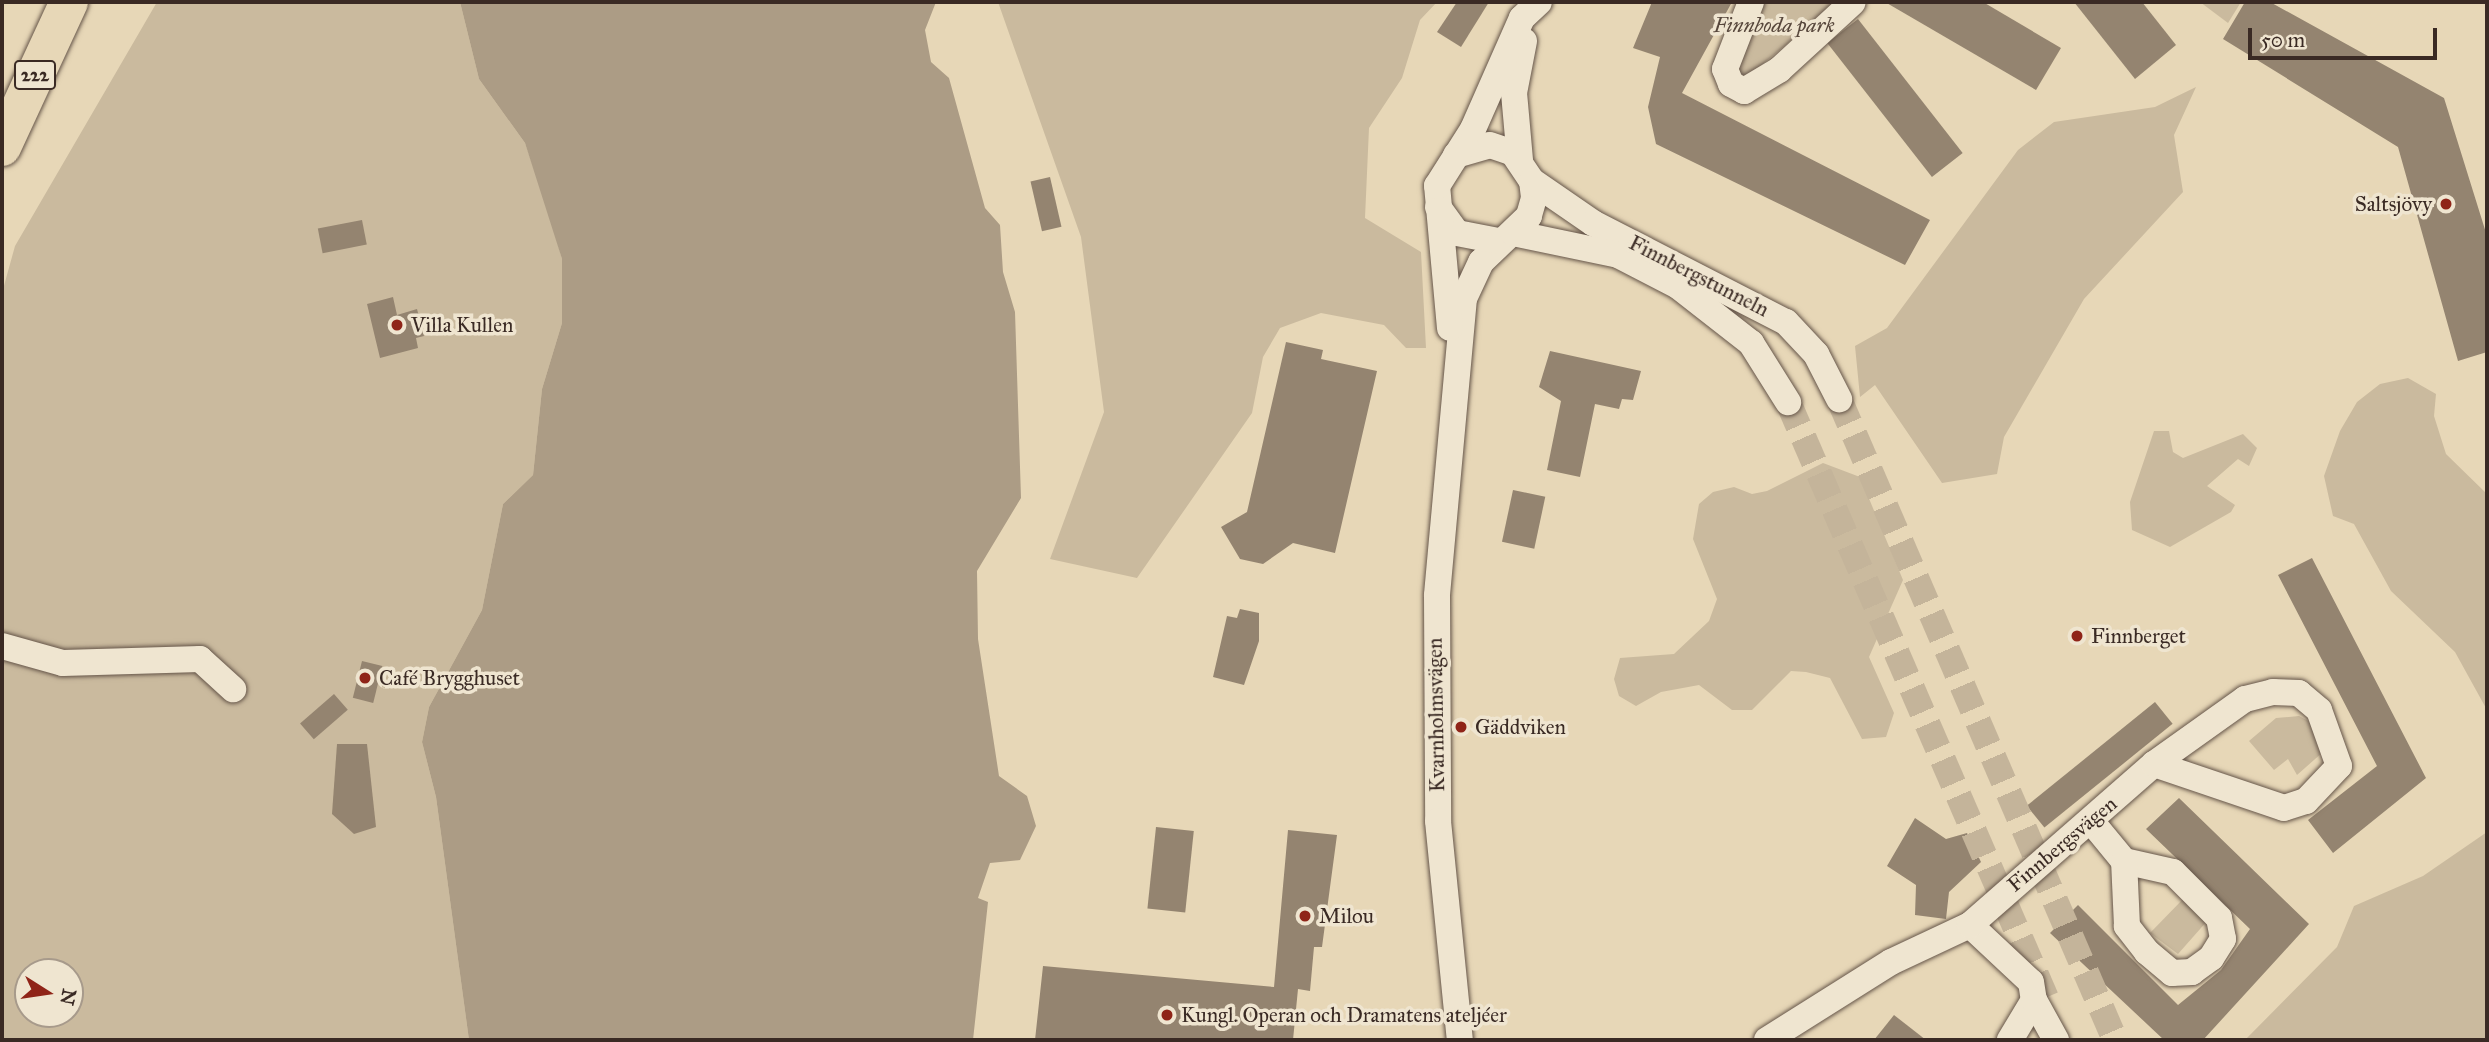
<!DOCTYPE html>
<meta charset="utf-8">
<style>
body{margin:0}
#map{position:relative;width:2489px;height:1042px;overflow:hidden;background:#e7d7b7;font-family:"IM FELL Great Primer",serif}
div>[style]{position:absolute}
.green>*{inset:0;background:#caba9e}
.water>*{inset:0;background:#ac9c85}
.building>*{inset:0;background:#948470;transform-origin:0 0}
.minor-tunnel>*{height:26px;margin-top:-13px;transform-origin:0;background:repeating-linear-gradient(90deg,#c4b49a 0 26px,transparent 0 39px)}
.roads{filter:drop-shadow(0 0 2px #655549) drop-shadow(0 0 2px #655549)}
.minor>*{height:26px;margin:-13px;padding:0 13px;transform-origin:13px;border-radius:13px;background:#efe5d0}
.highway>*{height:38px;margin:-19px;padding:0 19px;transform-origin:19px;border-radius:19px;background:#e7d7b7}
.dots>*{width:19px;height:19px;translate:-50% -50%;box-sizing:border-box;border:4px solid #efe5d0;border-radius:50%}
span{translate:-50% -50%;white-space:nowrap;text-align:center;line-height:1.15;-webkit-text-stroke:7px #efe5d0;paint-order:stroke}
.shield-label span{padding:2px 5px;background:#efe5d0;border:2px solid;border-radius:5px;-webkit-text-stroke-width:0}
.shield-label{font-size:19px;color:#3a2a24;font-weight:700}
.park-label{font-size:21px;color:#57473c;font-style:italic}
.poi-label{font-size:21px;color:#3a2a24}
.right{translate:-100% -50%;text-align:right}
.left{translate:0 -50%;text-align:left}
.street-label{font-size:21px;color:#3a2a24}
.frame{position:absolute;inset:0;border:4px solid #3a2a24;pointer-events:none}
.north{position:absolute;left:14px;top:958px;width:70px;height:70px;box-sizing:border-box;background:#efe5d0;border:2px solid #a79a8b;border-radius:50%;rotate:102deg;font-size:19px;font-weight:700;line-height:28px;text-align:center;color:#3a2a24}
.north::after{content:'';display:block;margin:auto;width:24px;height:32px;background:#8f2418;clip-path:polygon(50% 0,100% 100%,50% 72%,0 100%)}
.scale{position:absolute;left:2248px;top:28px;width:189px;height:32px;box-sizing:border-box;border:4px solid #3a2a24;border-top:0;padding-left:9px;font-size:21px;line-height:24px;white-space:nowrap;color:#3a2a24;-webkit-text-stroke:5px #efe5d0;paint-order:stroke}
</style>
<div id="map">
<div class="green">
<i style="clip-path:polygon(evenodd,157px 2px,460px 2px,479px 79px,525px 143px,548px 209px,562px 259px,562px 323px,542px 389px,533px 475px,503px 504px,482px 610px,429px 707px,422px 742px,436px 797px,469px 1040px,2px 1040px,2px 293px,15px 246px,157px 2px,28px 972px,70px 972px,70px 1014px,28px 1014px,28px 972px)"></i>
<i style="clip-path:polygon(998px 2px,1437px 2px,1420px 20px,1402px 78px,1369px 128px,1365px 218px,1421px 252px,1426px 348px,1406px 348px,1384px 325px,1321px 313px,1280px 328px,1263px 357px,1252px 413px,1137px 578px,1050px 559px,1104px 412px,1081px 237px)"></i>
<i style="clip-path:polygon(1757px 2px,1837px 2px,1747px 77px,1732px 68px)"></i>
<i style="clip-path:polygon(2200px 2px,2241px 2px,2228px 23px)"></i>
<i style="clip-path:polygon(2196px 87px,2174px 135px,2183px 192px,2084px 299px,2004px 437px,1997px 474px,1942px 483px,1875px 385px,1860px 397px,1855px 346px,1887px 328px,2018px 150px,2054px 122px,2155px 107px)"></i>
<i style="clip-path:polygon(2408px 378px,2436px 394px,2434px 416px,2446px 454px,2487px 494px,2487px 710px,2455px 652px,2391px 591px,2354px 524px,2333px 516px,2324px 476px,2340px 431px,2357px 402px,2380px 384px)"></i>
<i style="clip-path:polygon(2154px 431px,2169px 431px,2173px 452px,2183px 458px,2243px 434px,2257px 448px,2249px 466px,2238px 459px,2207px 486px,2235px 505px,2231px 512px,2170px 547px,2132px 530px,2130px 502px)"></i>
<i style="clip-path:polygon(1823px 463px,1860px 477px,1903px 580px,1869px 657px,1894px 713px,1886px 737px,1862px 739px,1830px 678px,1806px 672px,1791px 671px,1752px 710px,1732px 710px,1699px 685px,1661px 692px,1636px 706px,1619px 696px,1614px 679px,1620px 658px,1674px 654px,1709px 621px,1717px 599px,1693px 539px,1699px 504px,1713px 492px,1734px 487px,1752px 494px,1767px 491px)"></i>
<i style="clip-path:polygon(2299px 716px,2316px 725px,2323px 752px,2297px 775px,2288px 759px,2274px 770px,2249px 741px,2276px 718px)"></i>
<i style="clip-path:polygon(2487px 832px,2487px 1040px,2245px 1040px,2337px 947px,2354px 906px,2423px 876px)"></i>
<i style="clip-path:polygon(2186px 896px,2208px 920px,2178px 954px,2150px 933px)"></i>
</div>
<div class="water">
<i style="clip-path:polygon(460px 2px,936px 2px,925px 30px,931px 62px,949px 78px,985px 208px,1000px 225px,1003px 272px,1015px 312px,1021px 498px,977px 571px,978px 639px,999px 776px,1027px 796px,1036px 826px,1020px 860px,990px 863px,978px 898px,988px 902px,973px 1040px,469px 1040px,436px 797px,422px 742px,429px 707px,482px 610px,503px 504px,533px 475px,542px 389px,562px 323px,562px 259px,525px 143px,479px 79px)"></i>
</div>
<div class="building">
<i style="clip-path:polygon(1457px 2px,1489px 2px,1461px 47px,1437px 32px)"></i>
<i style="clip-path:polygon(1652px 2px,1732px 2px,1682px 93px,1930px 220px,1905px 265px,1656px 144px,1648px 107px,1660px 57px,1633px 48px)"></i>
<i style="clip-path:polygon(1885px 2px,1983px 2px,2061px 48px,2036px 90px)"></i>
<i style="clip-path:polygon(2074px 2px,2142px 2px,2176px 45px,2135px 79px)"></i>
<i style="clip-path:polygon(2245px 2px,2270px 2px,2444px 98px,2487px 236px,2487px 352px,2458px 361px,2398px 147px,2223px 39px)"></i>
<i style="left:1858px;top:19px;width:170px;height:39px;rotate:52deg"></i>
<i style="left:1050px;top:177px;width:51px;height:20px;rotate:77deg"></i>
<i style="left:362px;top:220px;width:25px;height:45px;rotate:79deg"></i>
<i style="clip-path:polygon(393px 297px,397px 315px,417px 309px,424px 336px,416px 338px,418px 348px,380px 358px,367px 304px)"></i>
<i style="clip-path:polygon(1286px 342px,1323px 350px,1321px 359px,1377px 371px,1335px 553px,1293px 543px,1263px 564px,1240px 559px,1221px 527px,1247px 512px)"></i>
<i style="clip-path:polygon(1550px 351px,1641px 371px,1633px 400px,1622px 399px,1619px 409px,1595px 404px,1580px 477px,1547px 470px,1561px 401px,1539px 387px)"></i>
<i style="left:1513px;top:490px;width:33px;height:53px;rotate:12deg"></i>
<i style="clip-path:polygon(2312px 558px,2426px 778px,2333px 853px,2308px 820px,2377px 766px,2278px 575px)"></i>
<i style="clip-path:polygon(1240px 609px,1259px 613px,1259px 641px,1244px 685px,1213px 677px,1227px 616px,1237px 618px)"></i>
<i style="left:362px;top:661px;width:21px;height:38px;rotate:14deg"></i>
<i style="left:334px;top:694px;width:21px;height:45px;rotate:49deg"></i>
<i style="left:2155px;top:702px;width:28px;height:165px;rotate:51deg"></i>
<i style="clip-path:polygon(337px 744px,367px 744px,376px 827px,354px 834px,332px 814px)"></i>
<i style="clip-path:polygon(2179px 798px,2309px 924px,2203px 1040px,2164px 1040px,2050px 933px,2078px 905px,2178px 1005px,2221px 970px,2250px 929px,2146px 829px)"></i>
<i style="clip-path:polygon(1915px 818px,1946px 839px,1967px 833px,1981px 862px,1949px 892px,1946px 919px,1915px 915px,1916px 885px,1887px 866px)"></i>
<i style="left:1156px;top:827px;width:38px;height:82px;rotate:6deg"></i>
<i style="clip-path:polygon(1288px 830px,1337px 835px,1322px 947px,1314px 947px,1310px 991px,1298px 989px,1293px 1040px,1035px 1040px,1043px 966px,1274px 987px)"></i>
<i style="clip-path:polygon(1894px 1015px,1926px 1040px,1874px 1040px)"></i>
</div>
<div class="minor-tunnel">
<i style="left:1839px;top:399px;width:698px;rotate:66.7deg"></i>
<i style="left:1788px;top:402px;width:649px;rotate:66.59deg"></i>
</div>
<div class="roads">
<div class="minor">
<i style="left:1751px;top:2px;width:72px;rotate:111.2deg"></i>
<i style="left:1725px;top:69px;width:16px;rotate:68deg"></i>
<i style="left:1731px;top:84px;width:15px;rotate:28deg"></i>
<i style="left:1744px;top:91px;width:41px;rotate:-31deg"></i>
<i style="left:1779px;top:70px;width:100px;rotate:-42.6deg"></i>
<i style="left:1456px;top:155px;width:35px;rotate:-16deg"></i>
<i style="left:1490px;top:145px;width:24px;rotate:19deg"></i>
<i style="left:1513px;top:153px;width:34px;rotate:56deg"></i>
<i style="left:1532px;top:181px;width:17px;rotate:83deg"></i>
<i style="left:1534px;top:198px;width:19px;rotate:106deg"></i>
<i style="left:1529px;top:216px;width:66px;rotate:136.2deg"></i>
<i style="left:1481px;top:262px;width:40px;rotate:115deg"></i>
<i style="left:1464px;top:298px;width:299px;rotate:95.2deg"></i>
<i style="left:1437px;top:596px;width:225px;rotate:89.7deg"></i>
<i style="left:1438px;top:821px;width:220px;rotate:84.3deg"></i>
<i style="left:1520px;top:160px;width:67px;rotate:-95.1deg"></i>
<i style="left:1514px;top:93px;width:53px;rotate:-79.1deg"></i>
<i style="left:1532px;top:181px;width:74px;rotate:34.5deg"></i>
<i style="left:1593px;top:223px;width:217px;rotate:27.2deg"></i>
<i style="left:1786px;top:322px;width:44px;rotate:46.8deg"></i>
<i style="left:1816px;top:354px;width:51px;rotate:62.9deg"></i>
<i style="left:1438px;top:207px;width:32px;rotate:54deg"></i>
<i style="left:1457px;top:233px;width:42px;rotate:11deg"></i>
<i style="left:1513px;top:233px;width:107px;rotate:11.8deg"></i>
<i style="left:1618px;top:255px;width:68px;rotate:27.3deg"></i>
<i style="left:1678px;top:286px;width:93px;rotate:38deg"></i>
<i style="left:1751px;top:343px;width:70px;rotate:57.9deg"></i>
<i style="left:1450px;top:328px;width:143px;rotate:-95.2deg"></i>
<i style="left:1437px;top:186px;width:67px;rotate:-57.7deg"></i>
<i style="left:1473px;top:129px;width:121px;rotate:-66.2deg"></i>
<i style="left:1522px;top:18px;width:23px;rotate:-43deg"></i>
<i style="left:2px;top:646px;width:63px;rotate:15.6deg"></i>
<i style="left:63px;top:663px;width:137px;rotate:-1.7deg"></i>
<i style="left:200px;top:659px;width:45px;rotate:42.3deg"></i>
<i style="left:2091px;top:821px;width:52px;rotate:50.5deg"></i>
<i style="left:2124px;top:861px;width:50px;rotate:12.7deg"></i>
<i style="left:2173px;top:872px;width:65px;rotate:45deg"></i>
<i style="left:2219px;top:918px;width:21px;rotate:79deg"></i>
<i style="left:2223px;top:939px;width:22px;rotate:122deg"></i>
<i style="left:2211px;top:958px;width:24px;rotate:144deg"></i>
<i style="left:2192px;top:972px;width:20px;rotate:177deg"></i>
<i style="left:2172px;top:973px;width:33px;rotate:-140deg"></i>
<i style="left:2147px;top:952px;width:33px;rotate:-128deg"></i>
<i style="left:2127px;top:926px;width:65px;rotate:-92.6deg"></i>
<i style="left:1970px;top:925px;width:83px;rotate:43.1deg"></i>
<i style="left:2031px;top:982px;width:18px;rotate:81deg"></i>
<i style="left:2034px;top:1000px;width:47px;rotate:121deg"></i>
<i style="left:2034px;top:1000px;width:46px;rotate:61.2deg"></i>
<i style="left:1767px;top:1040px;width:146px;rotate:-32.2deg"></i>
<i style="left:1891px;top:962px;width:87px;rotate:-25.1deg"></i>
<i style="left:1970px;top:925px;width:244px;rotate:-41.2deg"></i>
<i style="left:2154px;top:764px;width:137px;rotate:18.7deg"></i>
<i style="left:2284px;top:808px;width:23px;rotate:-18deg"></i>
<i style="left:2306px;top:801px;width:48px;rotate:-46.7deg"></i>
<i style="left:2339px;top:766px;width:59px;rotate:-109.7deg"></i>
<i style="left:2319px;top:710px;width:26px;rotate:-140deg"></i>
<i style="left:2299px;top:693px;width:26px;rotate:-178deg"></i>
<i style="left:2273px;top:692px;width:29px;rotate:166deg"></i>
<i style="left:2245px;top:699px;width:112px;rotate:144.5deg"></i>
</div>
<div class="highway">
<i style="left:2px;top:147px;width:160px;rotate:-65.2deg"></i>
</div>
</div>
<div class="dots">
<i style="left:2446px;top:204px;background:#8f2418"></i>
<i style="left:397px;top:325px;background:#8f2418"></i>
<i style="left:2077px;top:636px;background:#8f2418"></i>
<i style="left:365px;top:678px;background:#8f2418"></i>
<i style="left:1461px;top:727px;background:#8f2418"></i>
<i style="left:1305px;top:916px;background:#8f2418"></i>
<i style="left:1167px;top:1015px;background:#8f2418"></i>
</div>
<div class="shield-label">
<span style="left:35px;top:75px">222</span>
</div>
<div class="park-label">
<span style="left:1774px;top:25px">Finnboda park</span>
</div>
<div class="poi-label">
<span class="right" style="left:2432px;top:204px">Saltsjövy</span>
<span class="left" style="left:411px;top:325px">Villa Kullen</span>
<span class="left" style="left:2091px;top:636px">Finnberget</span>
<span class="left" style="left:379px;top:678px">Café Brygghuset</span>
<span class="left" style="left:1475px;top:727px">Gäddviken</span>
<span class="left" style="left:1319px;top:916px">Milou</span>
<span class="left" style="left:1181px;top:1015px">Kungl. Operan och Dramatens ateljéer</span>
</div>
<div class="street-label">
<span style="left:1699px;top:276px;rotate:27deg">Finnbergstunneln</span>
<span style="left:1436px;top:715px;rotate:-91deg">Kvarnholmsvägen</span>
<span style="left:2062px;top:844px;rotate:-40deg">Finnbergsvägen</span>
</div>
<div class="frame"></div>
<div class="north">N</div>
<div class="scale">50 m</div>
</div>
